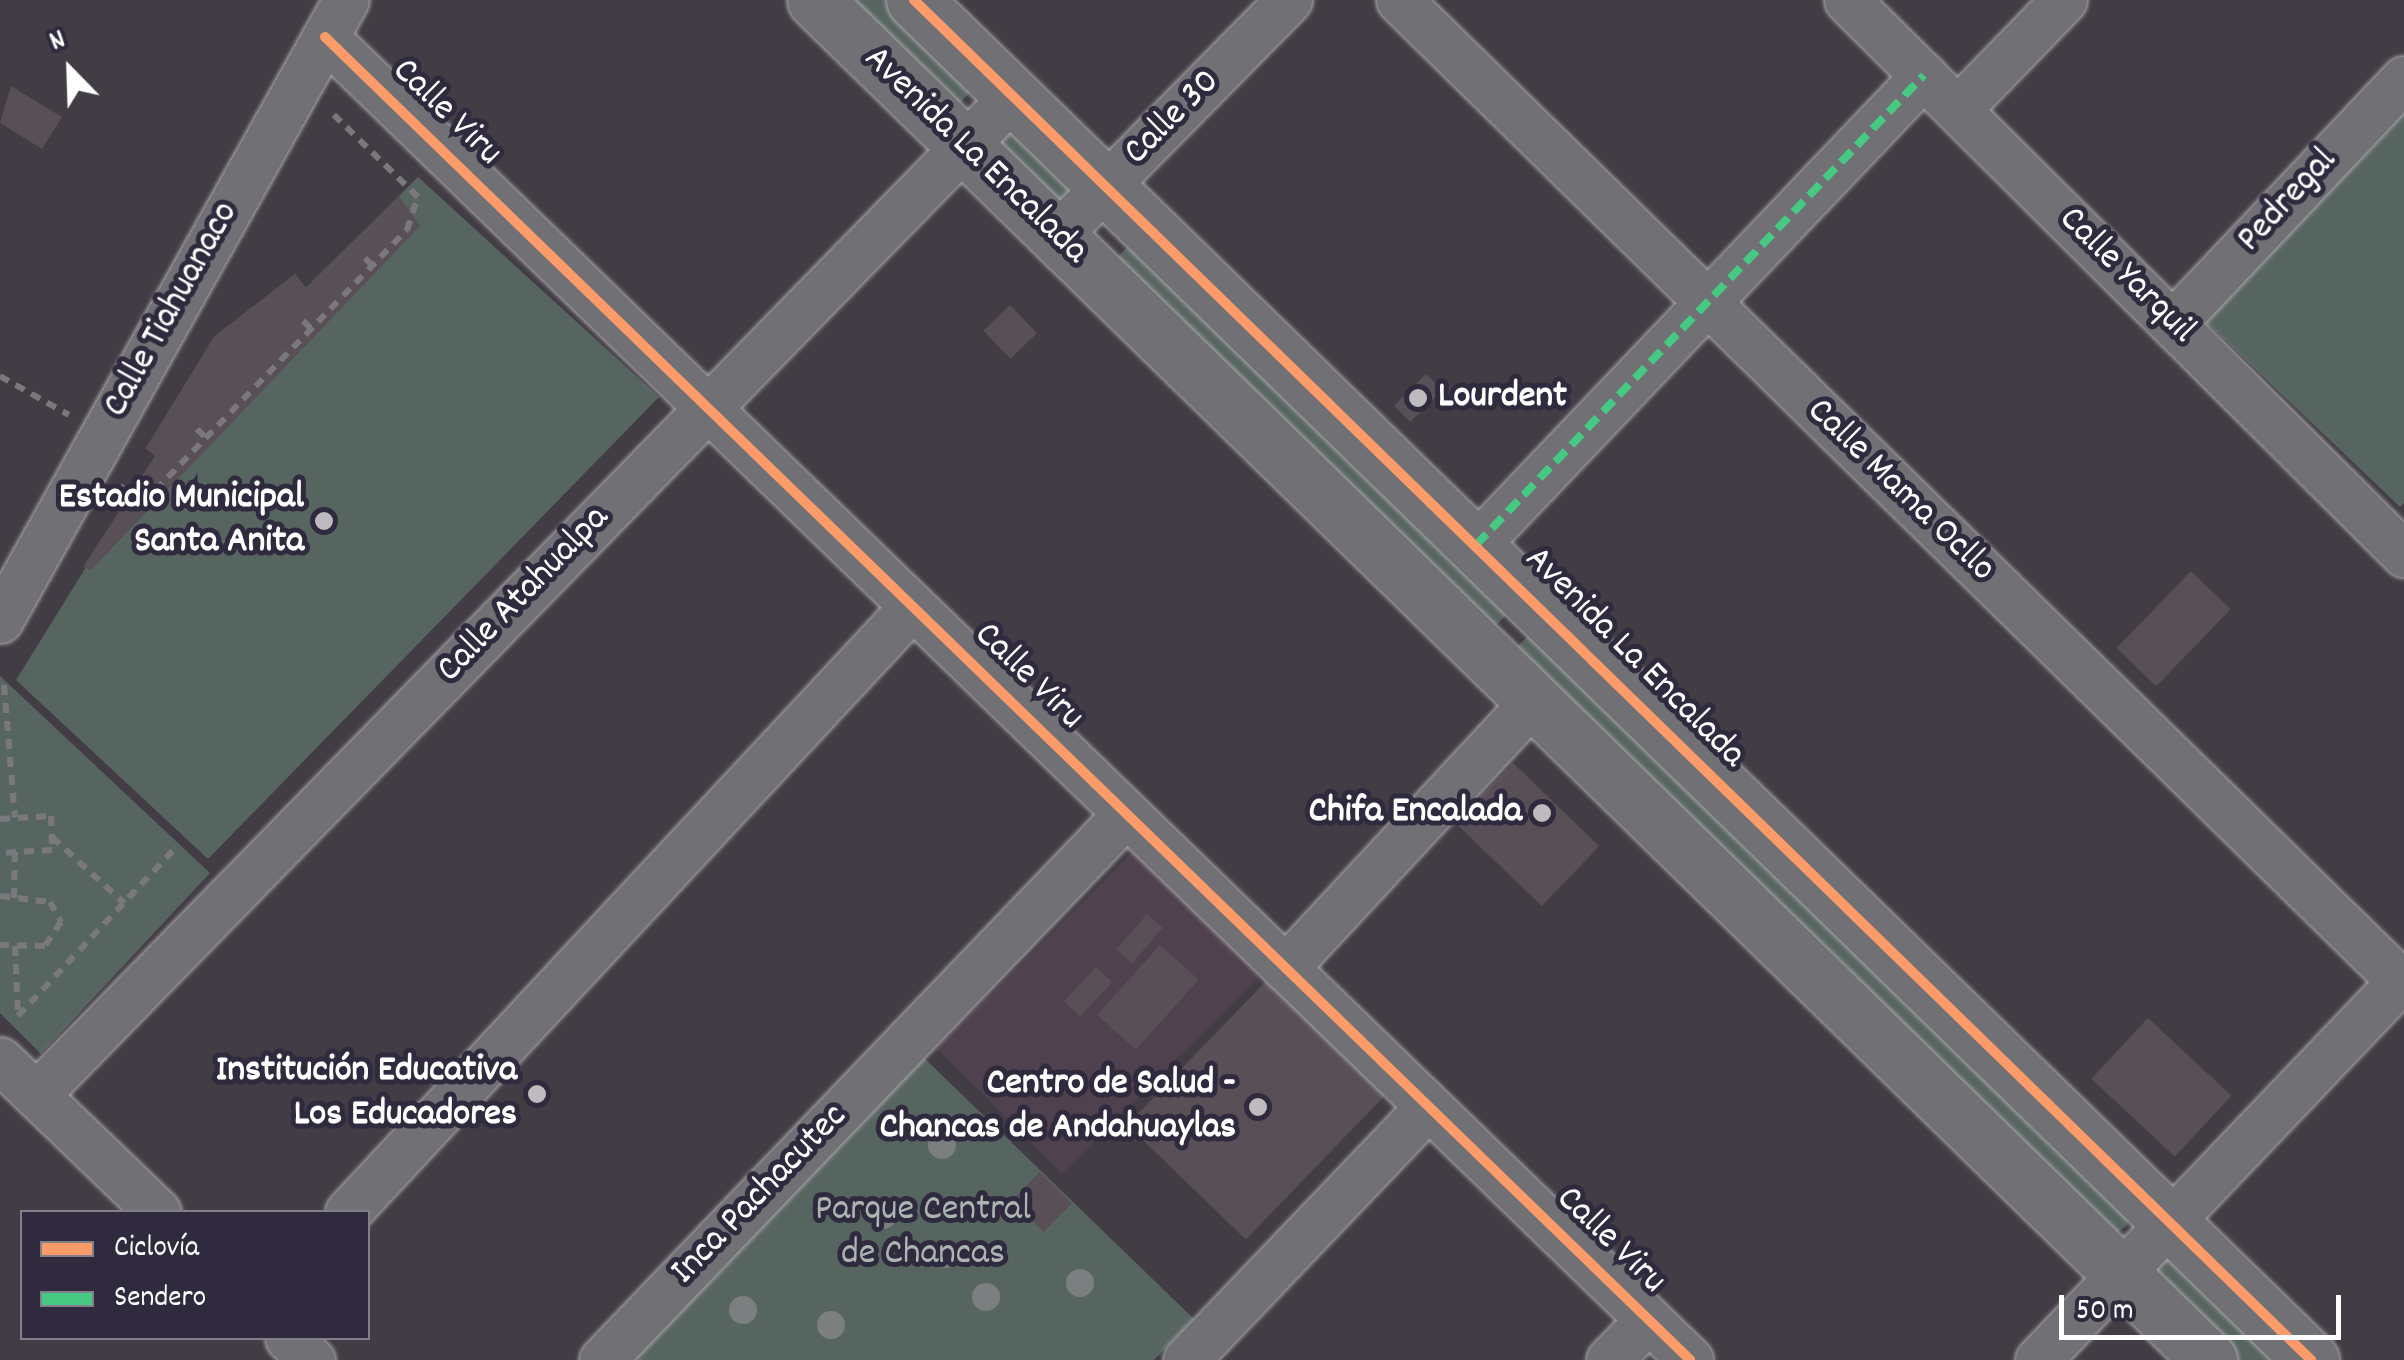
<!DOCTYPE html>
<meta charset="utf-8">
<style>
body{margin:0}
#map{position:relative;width:2404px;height:1360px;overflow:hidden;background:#423c44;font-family:Dekko,sans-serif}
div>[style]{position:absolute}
.built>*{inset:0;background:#4f414e;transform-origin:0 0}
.green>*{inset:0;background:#576560;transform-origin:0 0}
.building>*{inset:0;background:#585056;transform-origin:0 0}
.path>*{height:6px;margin-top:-3px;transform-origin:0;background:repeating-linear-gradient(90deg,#7a787d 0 10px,transparent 0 18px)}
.roads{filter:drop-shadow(0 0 2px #aaa7ab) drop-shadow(0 0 2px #aaa7ab)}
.street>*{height:45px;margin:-22.5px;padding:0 22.5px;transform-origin:22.5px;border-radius:22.5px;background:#717074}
.secondary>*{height:55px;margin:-27.5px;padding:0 27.5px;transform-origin:27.5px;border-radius:27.5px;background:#717074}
.quiet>*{height:8px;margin-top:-4px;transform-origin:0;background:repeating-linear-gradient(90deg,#46c982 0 15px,transparent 0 23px)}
.cycleway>*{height:10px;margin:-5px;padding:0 5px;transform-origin:5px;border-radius:5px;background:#fa9b69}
.trees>*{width:28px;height:28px;margin:-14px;border-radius:50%;background:#7c7f80}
.dots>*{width:28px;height:28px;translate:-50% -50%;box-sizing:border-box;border:5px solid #2f2a3d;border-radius:50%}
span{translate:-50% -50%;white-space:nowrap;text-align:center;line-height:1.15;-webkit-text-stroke:10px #2f2a3d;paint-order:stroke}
.street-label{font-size:38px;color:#fff}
.poi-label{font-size:38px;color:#fff;font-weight:700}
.left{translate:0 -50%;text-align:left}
.right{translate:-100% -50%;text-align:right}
.park-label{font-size:38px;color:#acb5b2}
.legend{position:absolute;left:20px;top:1210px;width:350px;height:130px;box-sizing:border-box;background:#2f2a3d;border:2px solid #827f8b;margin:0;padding:12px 18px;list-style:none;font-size:30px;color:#fff}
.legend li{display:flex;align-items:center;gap:20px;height:50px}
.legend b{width:50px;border:2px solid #827f8b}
.north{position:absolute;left:20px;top:20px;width:100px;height:100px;-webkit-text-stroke:8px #2f2a3d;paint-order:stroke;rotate:337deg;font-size:28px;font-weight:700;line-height:40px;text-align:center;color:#fff}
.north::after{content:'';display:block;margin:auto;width:35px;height:45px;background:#fff;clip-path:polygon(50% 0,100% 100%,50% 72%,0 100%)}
.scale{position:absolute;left:2059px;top:1295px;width:282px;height:45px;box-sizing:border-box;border:5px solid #fff;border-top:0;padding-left:12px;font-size:30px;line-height:35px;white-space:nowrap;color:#fff;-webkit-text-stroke:8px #2f2a3d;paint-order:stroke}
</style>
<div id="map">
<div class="built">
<i style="left:1134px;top:851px;width:177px;height:279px;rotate:45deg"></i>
</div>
<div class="green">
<i style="clip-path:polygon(841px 0,889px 0,977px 85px,956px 107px)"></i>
<i style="clip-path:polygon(2404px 113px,2404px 503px,2400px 507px,2204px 320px)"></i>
<i style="left:1015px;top:128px;width:83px;height:21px;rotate:45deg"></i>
<i style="clip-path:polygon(418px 177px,659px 397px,208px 859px,16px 680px,155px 456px,146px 448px,214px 337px,295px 274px,306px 288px)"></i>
<i style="left:1137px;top:237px;width:528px;height:37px;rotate:44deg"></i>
<i style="clip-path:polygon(1537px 627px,2129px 1213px,2127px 1225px,2111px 1238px,1509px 655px)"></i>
<i style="clip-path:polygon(0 676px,210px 873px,41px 1054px,0 1013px)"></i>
<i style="clip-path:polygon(920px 1054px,1194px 1319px,1154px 1360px,623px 1360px)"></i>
<i style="clip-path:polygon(2169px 1246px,2287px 1360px,2231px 1360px,2146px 1278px)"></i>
</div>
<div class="building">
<i style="clip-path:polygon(11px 86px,62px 117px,42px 149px,0 123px)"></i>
<i style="clip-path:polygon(399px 196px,420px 226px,91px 570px,83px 567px,155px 456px,146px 448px,214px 337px,295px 274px,306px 289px)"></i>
<i style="left:1010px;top:305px;width:39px;height:37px;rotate:46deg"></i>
<i style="left:1426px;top:374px;width:23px;height:45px;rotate:45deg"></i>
<i style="left:2191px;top:571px;width:55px;height:107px;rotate:44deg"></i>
<i style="left:1513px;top:763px;width:120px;height:83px;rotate:44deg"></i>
<i style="left:1147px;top:914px;width:21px;height:47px;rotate:41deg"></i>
<i style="left:1160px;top:945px;width:52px;height:94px;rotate:42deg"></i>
<i style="left:1096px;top:967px;width:22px;height:47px;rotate:43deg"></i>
<i style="left:1271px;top:976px;width:165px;height:207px;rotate:44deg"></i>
<i style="left:2148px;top:1018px;width:114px;height:83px;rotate:43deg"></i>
<i style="left:1040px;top:1172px;width:45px;height:40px;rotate:45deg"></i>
</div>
<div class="path">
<i style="left:365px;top:258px;width:11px;rotate:45deg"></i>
<i style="left:303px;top:321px;width:12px;rotate:42deg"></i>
<i style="left:0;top:376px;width:79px;rotate:29.5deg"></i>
<i style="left:197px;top:429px;width:13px;rotate:45deg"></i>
<i style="left:120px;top:486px;width:29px;rotate:36deg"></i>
<i style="left:143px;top:503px;width:380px;rotate:-46deg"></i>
<i style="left:407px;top:230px;width:35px;rotate:-72deg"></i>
<i style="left:418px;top:197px;width:124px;rotate:-135.7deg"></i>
<i style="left:4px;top:685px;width:133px;rotate:85.3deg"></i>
<i style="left:0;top:819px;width:51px;rotate:-3.4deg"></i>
<i style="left:51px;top:816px;width:34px;rotate:88deg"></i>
<i style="left:52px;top:850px;width:52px;rotate:176.7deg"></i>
<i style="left:52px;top:837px;width:98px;rotate:42.5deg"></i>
<i style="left:0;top:896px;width:50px;rotate:6.8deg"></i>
<i style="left:50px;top:902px;width:23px;rotate:61deg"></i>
<i style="left:61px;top:922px;width:29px;rotate:124deg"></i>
<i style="left:45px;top:946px;width:45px;rotate:-178.7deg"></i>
<i style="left:14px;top:898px;width:46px;rotate:-88.8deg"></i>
<i style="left:15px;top:946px;width:69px;rotate:87.5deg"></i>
<i style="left:18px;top:1016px;width:231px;rotate:-46.9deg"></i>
</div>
<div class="roads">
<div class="street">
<i style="left:1399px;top:0;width:1402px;rotate:44.42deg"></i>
<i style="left:1847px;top:0;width:786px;rotate:44.85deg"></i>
<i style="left:325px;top:37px;width:1901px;rotate:44.1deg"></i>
<i style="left:1958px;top:109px;width:152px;rotate:-45.8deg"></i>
<i style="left:1056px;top:236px;width:332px;rotate:-45.4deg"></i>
<i style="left:2173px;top:323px;width:336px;rotate:-46.6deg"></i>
<i style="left:1476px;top:545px;width:649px;rotate:-46.37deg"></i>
<i style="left:0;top:620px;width:710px;rotate:-60.84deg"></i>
<i style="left:1285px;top:968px;width:364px;rotate:-47.1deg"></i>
<i style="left:0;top:1060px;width:219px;rotate:43.9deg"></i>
<i style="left:36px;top:1095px;width:1397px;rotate:-45.64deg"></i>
<i style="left:348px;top:1212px;width:827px;rotate:-47.01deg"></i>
<i style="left:288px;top:1338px;width:33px;rotate:43deg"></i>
<i style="left:602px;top:1360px;width:757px;rotate:-46.18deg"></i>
<i style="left:1186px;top:1360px;width:350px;rotate:-46.3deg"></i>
<i style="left:1609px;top:1360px;width:56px;rotate:-45.7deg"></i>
<i style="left:2038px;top:1360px;width:530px;rotate:-46.3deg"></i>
</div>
<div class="secondary">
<i style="left:815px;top:0;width:1948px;rotate:44.29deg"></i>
<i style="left:914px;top:0;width:1950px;rotate:44.23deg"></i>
</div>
</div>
<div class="quiet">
<i style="left:1476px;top:545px;width:649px;rotate:-46.37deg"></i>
</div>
<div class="cycleway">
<i style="left:914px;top:0;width:1950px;rotate:44.23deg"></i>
<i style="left:325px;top:37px;width:1901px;rotate:44.1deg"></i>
</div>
<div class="trees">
<i style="left:942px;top:1145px"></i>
<i style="left:883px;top:1215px"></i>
<i style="left:946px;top:1254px"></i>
<i style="left:1080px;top:1283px"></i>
<i style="left:986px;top:1297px"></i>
<i style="left:743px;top:1310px"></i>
<i style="left:831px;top:1325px"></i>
</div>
<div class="dots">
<i style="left:1418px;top:398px;background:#bdbbbe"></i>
<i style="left:324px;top:521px;background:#bdbbbe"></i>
<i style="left:1542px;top:813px;background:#bdbbbe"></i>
<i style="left:537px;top:1094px;background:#bdbbbe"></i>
<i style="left:1258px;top:1107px;background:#bdbbbe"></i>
</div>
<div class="street-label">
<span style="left:446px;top:113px;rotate:44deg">Calle Viru</span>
<span style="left:1173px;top:118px;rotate:-45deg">Calle 30</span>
<span style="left:975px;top:156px;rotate:44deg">Avenida La Encalada</span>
<span style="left:2288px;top:201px;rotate:-47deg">Pedregal</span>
<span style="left:2126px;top:276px;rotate:45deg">Calle Yarquil</span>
<span style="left:172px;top:310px;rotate:-61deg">Calle Tiahuanaco</span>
<span style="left:1900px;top:491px;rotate:44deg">Calle Mama Ocllo</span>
<span style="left:524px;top:595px;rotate:-46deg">Calle Atahualpa</span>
<span style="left:1634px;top:658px;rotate:45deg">Avenida La Encalada</span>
<span style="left:1028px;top:677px;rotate:44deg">Calle Viru</span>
<span style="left:760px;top:1195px;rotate:-46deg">Inca Pachacutec</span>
<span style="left:1610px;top:1241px;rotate:44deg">Calle Viru</span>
</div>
<div class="poi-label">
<span class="left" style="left:1438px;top:398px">Lourdent</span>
<span class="right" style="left:304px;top:521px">Estadio Municipal<br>Santa Anita</span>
<span class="right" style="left:1522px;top:813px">Chifa Encalada</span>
<span class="right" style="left:517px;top:1094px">Institución Educativa<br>Los Educadores</span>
<span class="right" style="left:1236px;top:1107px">Centro de Salud -<br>Chancas de Andahuaylas</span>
</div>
<div class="park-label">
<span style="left:923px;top:1233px">Parque Central<br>de Chancas</span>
</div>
<ul class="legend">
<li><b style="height:12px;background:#fa9b69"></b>Ciclovía</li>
<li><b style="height:12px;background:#46c982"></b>Sendero</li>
</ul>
<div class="north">N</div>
<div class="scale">50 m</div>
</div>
